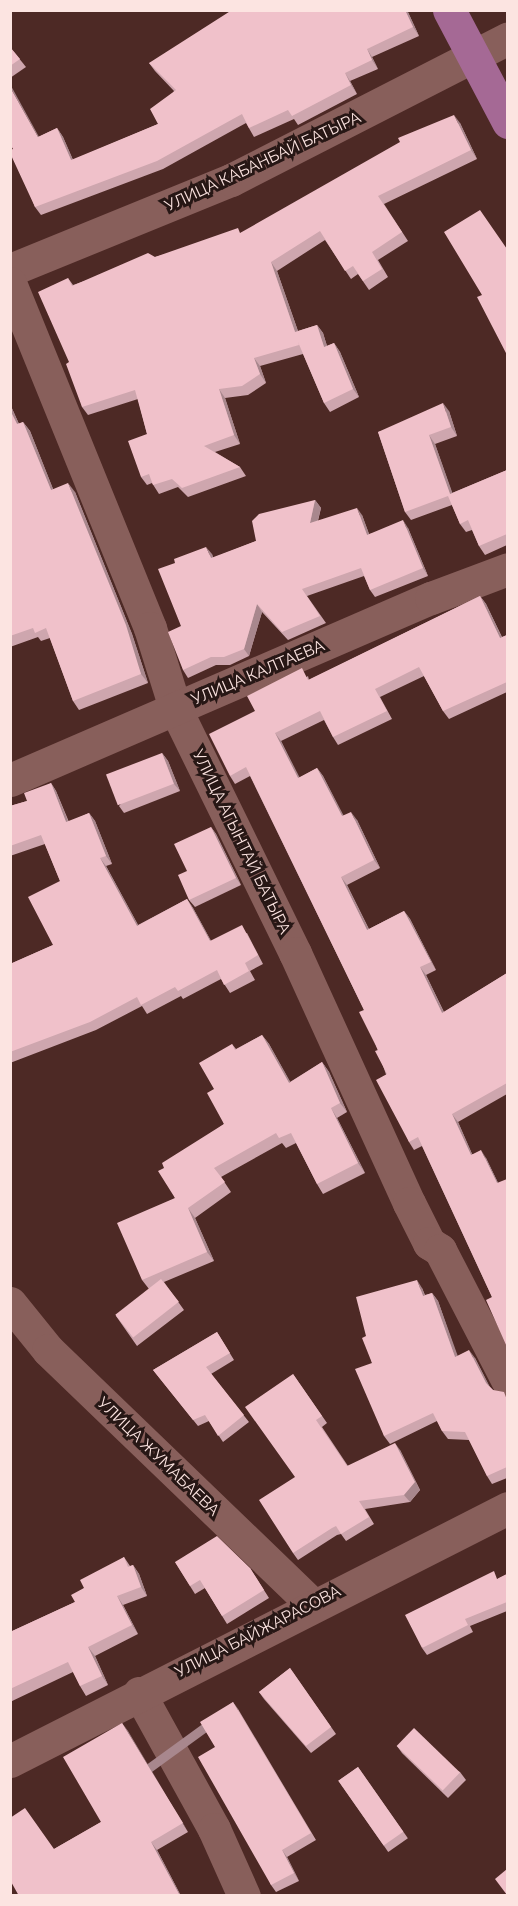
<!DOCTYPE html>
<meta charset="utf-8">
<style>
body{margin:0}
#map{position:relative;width:518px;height:1906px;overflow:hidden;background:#4d2925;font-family:Raleway,sans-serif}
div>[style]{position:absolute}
.minor>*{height:33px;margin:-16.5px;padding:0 16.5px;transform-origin:16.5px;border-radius:16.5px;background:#885f5b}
.major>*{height:33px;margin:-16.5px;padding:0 16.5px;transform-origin:16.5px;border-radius:16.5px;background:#a56995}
.wall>*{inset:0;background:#cea6ae;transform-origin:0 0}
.shaded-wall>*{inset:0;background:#a8878d;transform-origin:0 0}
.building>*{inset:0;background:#f0c1ca;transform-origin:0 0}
span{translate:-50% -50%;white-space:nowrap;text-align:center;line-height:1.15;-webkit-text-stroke:6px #271715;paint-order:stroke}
.street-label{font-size:16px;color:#fce4e1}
.frame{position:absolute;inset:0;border:12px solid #fce4e1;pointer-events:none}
</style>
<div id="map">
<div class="minor">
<i style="left:10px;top:270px;width:239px;rotate:-22.2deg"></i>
<i style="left:231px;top:180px;width:311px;rotate:-27.1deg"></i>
<i style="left:10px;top:283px;width:372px;rotate:67.9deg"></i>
<i style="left:150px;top:628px;width:84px;rotate:72.6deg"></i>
<i style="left:175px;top:708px;width:273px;rotate:63.9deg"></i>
<i style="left:295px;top:953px;width:275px;rotate:65.5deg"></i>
<i style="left:409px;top:1203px;width:45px;rotate:63.4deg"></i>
<i style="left:429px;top:1243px;width:13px;rotate:32deg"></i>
<i style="left:440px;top:1250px;width:148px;rotate:62.7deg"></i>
<i style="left:10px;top:780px;width:459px;rotate:-23.4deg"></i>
<i style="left:431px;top:598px;width:82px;rotate:-20.6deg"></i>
<i style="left:10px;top:1303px;width:60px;rotate:51deg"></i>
<i style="left:48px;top:1350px;width:366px;rotate:43.9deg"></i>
<i style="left:139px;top:1693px;width:155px;rotate:61.1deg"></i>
<i style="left:214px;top:1829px;width:73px;rotate:65.9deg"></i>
<i style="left:10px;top:1761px;width:559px;rotate:-26.93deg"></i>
</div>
<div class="major">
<i style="left:449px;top:10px;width:127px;rotate:62.2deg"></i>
</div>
<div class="wall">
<i style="clip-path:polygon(407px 10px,419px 36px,372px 57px,378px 69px,350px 81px,357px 94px,298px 125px,294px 119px,254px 137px,246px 123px,163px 169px,41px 215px,35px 207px,13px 149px,57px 128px,63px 137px,73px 160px,158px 124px,174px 91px,155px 71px,149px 63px)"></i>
<i style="clip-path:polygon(10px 47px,26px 67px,10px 78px)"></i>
<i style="clip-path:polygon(460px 123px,477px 159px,384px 204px,408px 241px,378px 260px,388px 277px,369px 290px,358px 274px,351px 279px,325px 240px,277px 271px,298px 331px,317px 325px,323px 333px,327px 346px,334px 343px,340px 352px,359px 397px,330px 412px,324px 403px,303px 354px,260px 366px,266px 383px,248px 395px,225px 398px,240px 444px,215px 452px,240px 467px,246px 476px,188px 497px,178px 487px,159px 494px,152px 483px,147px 485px,141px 477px,147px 434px,138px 399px,88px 415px,82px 407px,68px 278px,73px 285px,155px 257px,241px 233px)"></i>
<i style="clip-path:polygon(10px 404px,19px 424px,23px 422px,30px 431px,53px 489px,75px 492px,132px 634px,148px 683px,79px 710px,73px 701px,50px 638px,41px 641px,38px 637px,10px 647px)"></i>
<i style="clip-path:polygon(449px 411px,457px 436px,435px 444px,452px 493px,507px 470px,507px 545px,485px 555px,479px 546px,472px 530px,466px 532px,460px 524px,452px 505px,411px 520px,405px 512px,378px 432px)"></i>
<i style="clip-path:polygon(315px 500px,321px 508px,318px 521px,362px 515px,369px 534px,408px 528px,428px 576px,375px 597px,370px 590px,364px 576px,307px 596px,326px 623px,288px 640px,262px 612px,249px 656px,230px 665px,216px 665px,188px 678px,183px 670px,181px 626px,175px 563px,212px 554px,213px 558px,256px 541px)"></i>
<i style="clip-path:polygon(480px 596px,486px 604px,502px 637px,507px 635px,507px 692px,449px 719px,443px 711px,424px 676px,380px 697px,392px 719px,338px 745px,333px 737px,324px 720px,281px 741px,299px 778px,317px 768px,323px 776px,343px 816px,357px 820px,380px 868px,347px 885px,369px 929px,404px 911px,410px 919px,436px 970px,426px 975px,444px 1012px,507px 973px,507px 1094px,458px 1122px,472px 1154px,486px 1158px,498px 1183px,492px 1297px,422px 1146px,414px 1150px,409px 1142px,364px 1010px,250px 776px,235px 784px,230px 776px,255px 711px,308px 676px,309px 680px)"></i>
<i style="clip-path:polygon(162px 753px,168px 761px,180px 791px,124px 813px,119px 806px)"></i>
<i style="clip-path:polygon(51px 783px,56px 791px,69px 822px,89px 813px,95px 821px,112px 864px,106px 866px,138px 925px,187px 899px,193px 908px,211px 941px,247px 933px,263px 964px,250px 971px,255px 980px,230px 993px,221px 979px,183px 999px,181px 996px,147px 1014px,142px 1006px,96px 1030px,10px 1063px,10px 964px,53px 945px,60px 881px,45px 844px,10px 856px,10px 806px,27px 801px)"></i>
<i style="clip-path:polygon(211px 827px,216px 834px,241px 885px,195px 907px,189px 900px,187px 871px)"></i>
<i style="clip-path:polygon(262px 1035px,269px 1044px,290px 1082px,322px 1062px,329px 1072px,347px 1112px,337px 1118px,365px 1173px,323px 1194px,317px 1184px,296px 1143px,286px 1148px,282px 1143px,221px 1177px,231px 1192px,195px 1218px,214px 1261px,164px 1282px,184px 1310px,137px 1346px,116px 1316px,149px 1289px,142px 1280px,175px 1198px,164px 1168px,224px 1124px,214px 1089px,232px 1044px,236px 1049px)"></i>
<i style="clip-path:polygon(422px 1288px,425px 1295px,432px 1293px,438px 1301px,457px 1356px,475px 1358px,489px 1386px,493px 1390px,507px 1398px,507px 1478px,492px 1484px,487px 1476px,469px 1440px,448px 1439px,442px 1431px,437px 1421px,390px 1444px,384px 1436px,372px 1363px,366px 1336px)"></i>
<i style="clip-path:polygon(217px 1332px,234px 1360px,211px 1374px,249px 1422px,223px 1442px,209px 1421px,198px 1426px,153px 1370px)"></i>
<i style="clip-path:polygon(293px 1374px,327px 1423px,322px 1427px,348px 1466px,400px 1450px,420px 1490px,410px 1502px,365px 1509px,374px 1524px,346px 1541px,341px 1534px,337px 1535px,298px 1560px,293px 1553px,295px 1477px)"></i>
<i style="clip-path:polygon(124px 1557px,130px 1566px,133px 1565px,139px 1574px,147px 1596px,123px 1605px,138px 1634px,95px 1656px,108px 1685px,86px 1696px,80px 1686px,73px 1672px,10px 1702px,10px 1632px,75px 1602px,84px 1588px)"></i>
<i style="clip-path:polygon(175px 1562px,250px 1568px,269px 1598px,227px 1624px,205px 1588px,195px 1594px)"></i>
<i style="clip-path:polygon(507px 1574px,507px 1611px,470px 1626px,473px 1632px,427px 1655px,422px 1648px,499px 1578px)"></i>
<i style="clip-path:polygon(290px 1668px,336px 1734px,311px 1753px,264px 1699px,259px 1692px)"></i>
<i style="clip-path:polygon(238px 1709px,316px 1840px,287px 1857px,299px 1881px,276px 1892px,271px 1885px,215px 1747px)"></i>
<i style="clip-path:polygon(122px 1723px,188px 1832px,157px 1850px,181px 1896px,19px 1896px,54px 1849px,101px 1822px)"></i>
<i style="clip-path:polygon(397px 1746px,460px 1772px,466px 1780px,448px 1798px,402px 1753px)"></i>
<i style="left:358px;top:1767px;width:87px;height:24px;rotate:55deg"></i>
</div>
<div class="shaded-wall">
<i style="clip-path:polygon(405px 10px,407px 10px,419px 36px,413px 27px)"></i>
<i style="clip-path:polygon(367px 49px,372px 57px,378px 69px,372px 60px)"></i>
<i style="clip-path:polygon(345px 73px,350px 81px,357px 94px,351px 85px)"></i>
<i style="clip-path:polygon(10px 84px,44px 146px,38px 137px,10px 87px)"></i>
<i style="clip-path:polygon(454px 115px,460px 123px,477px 159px,471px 150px)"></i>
<i style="clip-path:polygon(57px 128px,63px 137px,77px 169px,71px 160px)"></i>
<i style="clip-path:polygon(271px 262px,277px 271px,301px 340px,295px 332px)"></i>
<i style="clip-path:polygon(317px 325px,323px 333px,330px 356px,324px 347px)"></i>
<i style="clip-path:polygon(334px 343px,340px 352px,359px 397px,353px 389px)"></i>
<i style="clip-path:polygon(254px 358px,260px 366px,266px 383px,260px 374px)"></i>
<i style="clip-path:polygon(219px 389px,225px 398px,240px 444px,234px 435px)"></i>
<i style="clip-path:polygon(443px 403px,449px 411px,457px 436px,451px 427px)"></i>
<i style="clip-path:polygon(10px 404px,23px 433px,17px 424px,10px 410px)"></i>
<i style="clip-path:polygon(23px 422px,30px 431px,57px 499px,51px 490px)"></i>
<i style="clip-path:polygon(429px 435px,435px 444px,456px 503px,450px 494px)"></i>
<i style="clip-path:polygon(68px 483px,75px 492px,132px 634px,148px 683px,141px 674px)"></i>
<i style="clip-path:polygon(315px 500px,321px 508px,315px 531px,310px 523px)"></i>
<i style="clip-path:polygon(357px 508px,362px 515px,372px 542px,367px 535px)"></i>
<i style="clip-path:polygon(403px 520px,408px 528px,428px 576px,423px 568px)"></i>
<i style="clip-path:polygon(206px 547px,212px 554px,216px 566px,211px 558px)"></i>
<i style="clip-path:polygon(480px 596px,486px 604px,506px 646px,500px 638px)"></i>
<i style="clip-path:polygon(257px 604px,262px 612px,249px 656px,244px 649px)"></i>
<i style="clip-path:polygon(275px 733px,281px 741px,304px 786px,298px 778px)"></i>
<i style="clip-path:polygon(162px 753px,168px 761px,180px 791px,174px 784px)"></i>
<i style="clip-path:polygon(317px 768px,323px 776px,348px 824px,342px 816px)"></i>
<i style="clip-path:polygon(51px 783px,56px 791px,72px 831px,66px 822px)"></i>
<i style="clip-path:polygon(351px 812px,357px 820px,380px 868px,374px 860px)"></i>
<i style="clip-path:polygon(89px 813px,95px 821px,112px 864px,106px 856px)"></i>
<i style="clip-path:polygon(211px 827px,216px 834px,241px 885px,236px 878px)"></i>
<i style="clip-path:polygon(100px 858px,106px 866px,143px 934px,137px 926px)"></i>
<i style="clip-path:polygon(341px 877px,347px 885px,373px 938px,367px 930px)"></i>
<i style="clip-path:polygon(187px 899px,193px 908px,216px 950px,210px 941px)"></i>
<i style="clip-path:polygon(404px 911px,410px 919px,436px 970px,431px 962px)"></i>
<i style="clip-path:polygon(420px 967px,426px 975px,448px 1021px,442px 1013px)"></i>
<i style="clip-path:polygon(262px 1035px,269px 1044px,296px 1092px,289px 1083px)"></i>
<i style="clip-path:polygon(322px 1062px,329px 1072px,347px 1112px,340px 1103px)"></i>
<i style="clip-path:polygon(331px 1108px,337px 1118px,365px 1173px,358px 1163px)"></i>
<i style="clip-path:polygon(452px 1114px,458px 1122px,476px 1163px,471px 1155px)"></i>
<i style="clip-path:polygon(481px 1150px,486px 1158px,502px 1191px,497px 1183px)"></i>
<i style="clip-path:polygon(188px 1208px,195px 1218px,214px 1261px,207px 1252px)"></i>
<i style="clip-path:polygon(417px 1280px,422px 1288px,428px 1304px,423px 1296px)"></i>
<i style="clip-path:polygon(432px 1293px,438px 1301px,461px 1365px,455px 1357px)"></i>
<i style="clip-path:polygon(469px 1350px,475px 1358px,492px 1391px,486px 1383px)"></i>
<i style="clip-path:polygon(395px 1443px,400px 1450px,420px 1490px,410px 1502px,404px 1495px)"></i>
<i style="clip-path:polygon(133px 1565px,139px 1574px,147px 1596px,141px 1587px)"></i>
<i style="clip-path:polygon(117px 1596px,123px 1605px,138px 1634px,132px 1625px)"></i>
<i style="clip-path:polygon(88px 1647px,95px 1656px,108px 1685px,102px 1676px)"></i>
<i style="left:233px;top:1702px;width:9px;height:152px;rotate:54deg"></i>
<i style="clip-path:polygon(122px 1723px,128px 1731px,188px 1832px,183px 1823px)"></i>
<i style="clip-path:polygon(151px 1842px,157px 1850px,181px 1896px,180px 1896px)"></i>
<i style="clip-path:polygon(282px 1850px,287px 1857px,299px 1881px,294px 1873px)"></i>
</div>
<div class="building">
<i style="clip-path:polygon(232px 10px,405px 10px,413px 27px,367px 49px,372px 60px,345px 73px,351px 85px,292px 116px,288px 110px,249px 128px,242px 114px,157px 161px,35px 207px,10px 153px,10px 150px,13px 149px,10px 144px,10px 87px,38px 137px,57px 128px,71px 160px,158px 124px,150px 109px,176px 90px,149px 63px)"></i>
<i style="clip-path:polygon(10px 47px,20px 59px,10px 66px)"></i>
<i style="clip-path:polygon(454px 115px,471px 150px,378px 196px,402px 232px,372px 252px,382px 269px,363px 281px,353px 266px,345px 271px,320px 231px,271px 262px,295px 332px,317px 325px,324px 347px,334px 343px,353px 389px,324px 403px,298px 342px,299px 345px,254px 358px,260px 374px,242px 386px,219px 389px,234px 435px,204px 446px,240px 467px,182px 488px,172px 479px,153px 485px,149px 474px,141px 477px,128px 441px,147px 434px,135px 390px,82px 407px,66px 364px,69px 362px,38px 292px,68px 278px,72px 286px,148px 253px,155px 257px,238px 228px,240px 233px,400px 142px,398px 138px)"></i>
<i style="clip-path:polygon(480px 210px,507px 249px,507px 355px,477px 297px,482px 295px,444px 232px)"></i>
<i style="clip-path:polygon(443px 403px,451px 427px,429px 435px,450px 494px,507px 470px,507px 534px,479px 546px,468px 520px,460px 524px,448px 496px,405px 512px,378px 432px)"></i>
<i style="clip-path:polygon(10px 410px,17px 424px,23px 422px,51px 490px,68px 483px,126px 625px,141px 674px,73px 701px,46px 628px,35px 633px,33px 628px,10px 636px)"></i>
<i style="clip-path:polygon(315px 500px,310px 523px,357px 508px,367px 535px,403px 520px,423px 568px,370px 590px,361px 568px,302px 589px,320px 616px,282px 632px,257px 604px,244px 649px,224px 657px,211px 657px,183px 670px,168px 632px,181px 626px,158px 569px,175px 563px,174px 559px,206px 547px,211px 558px,256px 541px,252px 521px,259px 514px)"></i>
<i style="clip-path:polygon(480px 596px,500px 638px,507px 635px,507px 682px,443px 711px,419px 667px,375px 689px,387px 711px,333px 737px,320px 711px,275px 733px,298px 778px,317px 768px,342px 816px,351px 812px,374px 860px,341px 877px,367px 930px,404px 911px,431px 962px,420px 967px,442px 1013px,507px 973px,507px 1083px,452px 1114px,471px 1155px,481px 1150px,497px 1183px,507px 1179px,507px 1347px,486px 1300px,492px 1297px,418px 1137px,409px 1142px,376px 1080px,387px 1074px,375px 1051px,378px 1050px,359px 1012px,364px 1010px,246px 767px,230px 776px,209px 734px,255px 711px,247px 696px,302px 668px,308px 680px)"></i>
<i style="left:162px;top:753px;width:33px;height:60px;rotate:69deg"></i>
<i style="clip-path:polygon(51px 783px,66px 822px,89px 813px,106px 856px,100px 858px,137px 926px,187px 899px,210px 941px,242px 925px,258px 955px,245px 963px,249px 971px,224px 985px,217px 970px,178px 991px,175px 987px,141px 1005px,137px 997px,90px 1022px,10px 1052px,10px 964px,53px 945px,28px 897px,60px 881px,41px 835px,10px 846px,10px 806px,27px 801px,24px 793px)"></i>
<i style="clip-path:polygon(211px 827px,236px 878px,189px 900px,178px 875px,187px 871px,174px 844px)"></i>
<i style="clip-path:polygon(262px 1035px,289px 1083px,322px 1062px,340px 1103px,331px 1108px,358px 1163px,317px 1184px,291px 1133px,279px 1138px,276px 1133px,214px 1168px,225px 1182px,188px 1208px,207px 1252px,142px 1280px,117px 1223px,175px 1198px,158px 1171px,164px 1168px,162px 1163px,224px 1124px,207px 1093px,214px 1089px,199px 1063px,232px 1044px,235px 1050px)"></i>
<i style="left:161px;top:1279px;width:29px;height:58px;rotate:52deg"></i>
<i style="clip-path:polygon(417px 1280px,423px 1296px,432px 1293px,455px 1357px,469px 1350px,486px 1383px,493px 1390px,504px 1392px,507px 1400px,507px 1467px,487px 1476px,465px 1432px,442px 1431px,433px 1413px,384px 1436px,355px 1369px,372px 1363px,362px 1338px,366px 1336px,356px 1297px)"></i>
<i style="clip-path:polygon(217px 1332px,230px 1353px,206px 1367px,244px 1415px,218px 1436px,205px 1415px,193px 1420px,153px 1370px)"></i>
<i style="clip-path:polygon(293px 1374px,322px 1416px,316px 1420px,347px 1466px,395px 1443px,415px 1482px,404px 1495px,359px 1501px,369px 1517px,341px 1534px,336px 1526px,332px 1528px,293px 1553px,259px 1500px,295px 1477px,245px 1407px)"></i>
<i style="clip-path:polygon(217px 1536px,250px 1568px,264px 1590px,222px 1616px,200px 1580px,190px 1586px,175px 1562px)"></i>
<i style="clip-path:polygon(124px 1557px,128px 1567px,133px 1565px,141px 1587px,117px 1596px,132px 1625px,88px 1647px,102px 1676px,80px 1686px,68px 1662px,10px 1689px,10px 1632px,75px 1602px,71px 1595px,84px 1588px,80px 1580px)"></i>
<i style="clip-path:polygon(494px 1571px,497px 1579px,507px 1574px,507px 1602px,465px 1619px,468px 1625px,422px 1648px,405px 1615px)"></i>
<i style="clip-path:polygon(290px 1668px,331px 1727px,306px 1746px,259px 1692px)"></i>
<i style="clip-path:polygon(233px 1702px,311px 1833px,282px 1850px,294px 1873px,271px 1885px,198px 1757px,215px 1747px,200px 1722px)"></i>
<i style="clip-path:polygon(122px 1723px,183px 1823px,151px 1842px,180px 1896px,19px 1896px,10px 1880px,10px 1818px,25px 1808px,54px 1849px,101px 1822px,63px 1757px)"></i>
<i style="left:414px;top:1728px;width:64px;height:25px;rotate:44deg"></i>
<i style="left:358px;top:1767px;width:79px;height:24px;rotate:55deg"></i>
<i style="clip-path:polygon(507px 1869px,507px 1895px,495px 1879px)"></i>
</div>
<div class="street-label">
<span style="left:263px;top:162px;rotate:-25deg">УЛИЦА КАБАНБАЙ БАТЫРА</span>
<span style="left:258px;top:673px;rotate:-23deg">УЛИЦА КАЛТАЕВА</span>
<span style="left:241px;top:842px;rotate:64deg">УЛИЦА АГЫНТАЙ БАТЫРА</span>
<span style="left:158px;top:1457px;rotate:44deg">УЛИЦА ЖУМАБАЕВА</span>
<span style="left:258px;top:1632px;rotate:-27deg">УЛИЦА БАЙЖАРАСОВА</span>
</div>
<div class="frame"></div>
</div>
